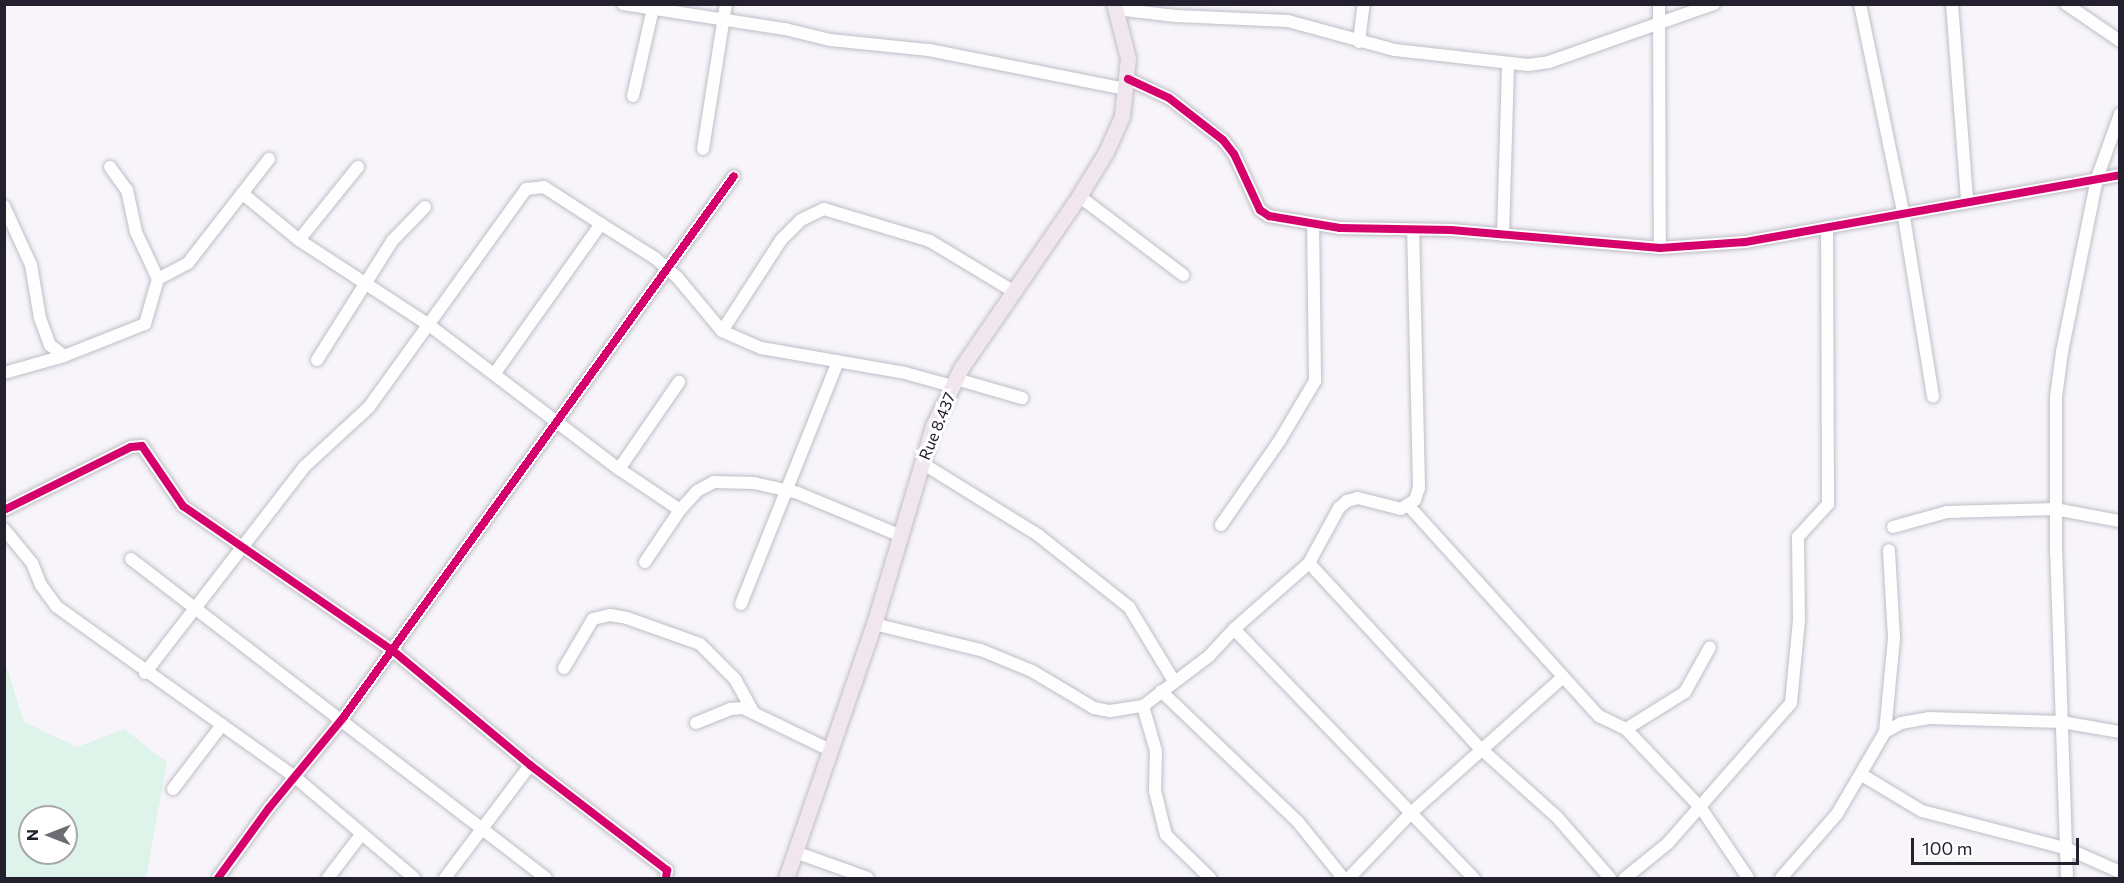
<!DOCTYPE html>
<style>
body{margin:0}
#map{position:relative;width:2124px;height:883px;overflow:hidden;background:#f7f5fa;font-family:Commissioner,sans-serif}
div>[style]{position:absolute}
.green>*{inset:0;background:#def3e9}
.roads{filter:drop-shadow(0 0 2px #c0bdc6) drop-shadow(0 0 2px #c0bdc6)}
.minor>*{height:12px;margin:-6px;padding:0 6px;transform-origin:6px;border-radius:6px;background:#fefefe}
.major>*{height:15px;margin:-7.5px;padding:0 7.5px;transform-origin:7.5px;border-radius:7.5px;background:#f0e7ee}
.cycleway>*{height:8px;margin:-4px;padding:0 4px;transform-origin:4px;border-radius:4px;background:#d6006c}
span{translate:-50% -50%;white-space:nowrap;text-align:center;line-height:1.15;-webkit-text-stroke:6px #fff;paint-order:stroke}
.street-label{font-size:16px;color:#24202d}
.frame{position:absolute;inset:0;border:6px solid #24202d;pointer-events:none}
.north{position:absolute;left:18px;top:805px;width:60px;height:60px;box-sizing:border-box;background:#fff;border:2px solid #a7a6ab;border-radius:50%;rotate:270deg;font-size:16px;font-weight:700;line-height:24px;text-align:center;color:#24202d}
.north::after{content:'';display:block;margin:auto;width:21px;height:27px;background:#6e6b75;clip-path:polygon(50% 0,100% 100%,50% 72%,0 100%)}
.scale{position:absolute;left:1911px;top:838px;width:168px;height:27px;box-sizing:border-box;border:3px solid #24202d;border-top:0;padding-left:8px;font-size:18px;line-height:21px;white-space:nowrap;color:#24202d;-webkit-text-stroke:4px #fff;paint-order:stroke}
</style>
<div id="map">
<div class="green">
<i style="clip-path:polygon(evenodd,5px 662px,24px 722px,77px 747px,124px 729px,167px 762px,146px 878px,5px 878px,5px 662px,30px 817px,66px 817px,66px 853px,30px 853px,30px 817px)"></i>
</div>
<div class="roads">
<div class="minor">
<i style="left:623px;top:4px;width:164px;rotate:8.8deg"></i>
<i style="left:785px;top:29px;width:46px;rotate:13.7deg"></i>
<i style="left:830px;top:40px;width:100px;rotate:5.8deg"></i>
<i style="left:929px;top:50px;width:201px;rotate:11.2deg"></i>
<i style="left:1116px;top:4px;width:5px;rotate:90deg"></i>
<i style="left:1116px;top:9px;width:60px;rotate:6.7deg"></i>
<i style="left:1176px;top:16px;width:112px;rotate:2.6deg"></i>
<i style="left:1288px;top:21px;width:111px;rotate:15.2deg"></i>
<i style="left:1395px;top:50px;width:134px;rotate:6.4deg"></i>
<i style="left:1528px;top:65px;width:21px;rotate:-8deg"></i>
<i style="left:1549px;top:62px;width:175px;rotate:-19.4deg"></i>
<i style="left:1659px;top:4px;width:244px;rotate:89.8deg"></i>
<i style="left:1860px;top:4px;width:211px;rotate:78.3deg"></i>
<i style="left:1903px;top:211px;width:188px;rotate:80.8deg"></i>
<i style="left:1952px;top:4px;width:197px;rotate:85.6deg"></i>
<i style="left:2066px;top:4px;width:65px;rotate:34.4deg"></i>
<i style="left:1359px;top:42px;width:38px;rotate:-83deg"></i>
<i style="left:1128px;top:79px;width:45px;rotate:24.9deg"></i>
<i style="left:1169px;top:98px;width:68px;rotate:37.9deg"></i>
<i style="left:1223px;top:140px;width:18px;rotate:52deg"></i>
<i style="left:1234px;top:154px;width:62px;rotate:65.1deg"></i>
<i style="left:1260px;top:210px;width:11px;rotate:34deg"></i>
<i style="left:1269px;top:216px;width:72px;rotate:9.6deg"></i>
<i style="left:1340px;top:228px;width:111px;rotate:1deg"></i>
<i style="left:1451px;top:230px;width:210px;rotate:4.9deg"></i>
<i style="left:1660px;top:248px;width:85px;rotate:-4deg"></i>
<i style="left:1745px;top:242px;width:381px;rotate:-10.1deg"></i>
<i style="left:633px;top:96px;width:94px;rotate:-77.1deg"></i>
<i style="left:703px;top:149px;width:147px;rotate:-81deg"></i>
<i style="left:110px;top:167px;width:29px;rotate:54deg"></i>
<i style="left:127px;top:190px;width:43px;rotate:77.9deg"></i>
<i style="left:136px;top:232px;width:52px;rotate:64.9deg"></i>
<i style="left:243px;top:194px;width:72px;rotate:39.4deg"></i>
<i style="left:299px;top:240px;width:155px;rotate:33.2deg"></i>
<i style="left:429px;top:325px;width:238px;rotate:37.2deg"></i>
<i style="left:619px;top:469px;width:73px;rotate:33.9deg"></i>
<i style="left:680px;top:510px;width:25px;rotate:-48deg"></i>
<i style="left:697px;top:491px;width:19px;rotate:-28deg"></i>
<i style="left:714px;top:482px;width:40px;rotate:1.4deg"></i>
<i style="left:754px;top:483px;width:45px;rotate:12.8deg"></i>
<i style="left:798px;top:493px;width:109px;rotate:22.6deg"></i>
<i style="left:1079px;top:196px;width:131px;rotate:37.2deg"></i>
<i style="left:4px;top:206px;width:65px;rotate:65.4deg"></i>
<i style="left:31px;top:265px;width:54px;rotate:80.4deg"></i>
<i style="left:40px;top:318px;width:29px;rotate:70deg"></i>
<i style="left:50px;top:345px;width:18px;rotate:38deg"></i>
<i style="left:1503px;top:235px;width:171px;rotate:-88.3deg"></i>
<i style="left:299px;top:240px;width:94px;rotate:-51.1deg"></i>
<i style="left:722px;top:331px;width:108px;rotate:-57deg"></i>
<i style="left:781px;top:240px;width:28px;rotate:-45deg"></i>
<i style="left:801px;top:220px;width:25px;rotate:-26deg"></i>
<i style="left:824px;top:209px;width:111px;rotate:16.8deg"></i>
<i style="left:930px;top:241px;width:97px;rotate:31.1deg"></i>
<i style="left:317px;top:360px;width:142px;rotate:-57.7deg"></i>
<i style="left:393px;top:240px;width:46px;rotate:-45.9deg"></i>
<i style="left:4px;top:373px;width:62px;rotate:-15.8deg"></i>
<i style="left:64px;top:356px;width:87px;rotate:-21.6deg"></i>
<i style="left:145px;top:324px;width:47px;rotate:-73.9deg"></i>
<i style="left:158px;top:279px;width:34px;rotate:-28deg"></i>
<i style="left:188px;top:263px;width:132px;rotate:-52.1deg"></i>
<i style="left:495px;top:373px;width:183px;rotate:-54.6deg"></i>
<i style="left:601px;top:224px;width:64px;rotate:32.2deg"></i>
<i style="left:655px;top:258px;width:29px;rotate:41deg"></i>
<i style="left:677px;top:277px;width:70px;rotate:50.2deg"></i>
<i style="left:722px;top:331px;width:43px;rotate:23.6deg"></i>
<i style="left:761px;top:348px;width:146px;rotate:9.8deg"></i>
<i style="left:905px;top:373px;width:49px;rotate:15.5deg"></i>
<i style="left:956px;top:379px;width:69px;rotate:16.1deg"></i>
<i style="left:922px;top:463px;width:137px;rotate:31.8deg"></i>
<i style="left:1038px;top:535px;width:116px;rotate:38.4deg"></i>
<i style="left:1129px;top:607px;width:87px;rotate:58.7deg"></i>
<i style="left:619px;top:469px;width:106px;rotate:-55.4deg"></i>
<i style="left:1409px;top:506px;width:283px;rotate:47.9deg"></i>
<i style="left:1599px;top:716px;width:30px;rotate:26deg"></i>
<i style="left:1626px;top:729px;width:109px;rotate:46.5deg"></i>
<i style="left:1701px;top:808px;width:84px;rotate:56.1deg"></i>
<i style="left:4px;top:510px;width:142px;rotate:-26.4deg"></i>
<i style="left:131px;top:447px;width:11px;rotate:-5deg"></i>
<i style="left:142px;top:446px;width:73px;rotate:55.7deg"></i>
<i style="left:183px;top:506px;width:254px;rotate:34.6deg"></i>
<i style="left:392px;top:650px;width:180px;rotate:39.8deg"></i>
<i style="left:530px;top:765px;width:173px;rotate:37.5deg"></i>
<i style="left:667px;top:870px;width:8px;rotate:97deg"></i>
<i style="left:1221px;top:525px;width:103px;rotate:-55.2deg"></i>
<i style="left:1280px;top:440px;width:69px;rotate:-59.3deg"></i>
<i style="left:1315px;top:381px;width:157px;rotate:-90.7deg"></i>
<i style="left:1893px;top:527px;width:56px;rotate:-15.5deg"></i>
<i style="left:1947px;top:512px;width:108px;rotate:-1.6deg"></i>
<i style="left:2055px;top:509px;width:66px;rotate:10.5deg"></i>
<i style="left:4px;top:529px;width:44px;rotate:50.5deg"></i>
<i style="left:32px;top:563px;width:24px;rotate:68deg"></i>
<i style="left:41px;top:585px;width:26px;rotate:54deg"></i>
<i style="left:56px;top:606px;width:294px;rotate:35.6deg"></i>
<i style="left:295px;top:777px;width:156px;rotate:40.3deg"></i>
<i style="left:131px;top:559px;width:523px;rotate:37.55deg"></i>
<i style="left:645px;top:562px;width:63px;rotate:-56.1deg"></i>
<i style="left:1309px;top:563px;width:252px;rotate:47.3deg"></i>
<i style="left:1480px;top:748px;width:103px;rotate:41.9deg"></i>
<i style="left:1557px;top:817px;width:81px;rotate:49deg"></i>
<i style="left:741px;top:604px;width:261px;rotate:-68.2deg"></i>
<i style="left:874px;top:624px;width:110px;rotate:13.7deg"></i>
<i style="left:981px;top:650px;width:55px;rotate:22.4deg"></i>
<i style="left:1032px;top:671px;width:72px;rotate:30.8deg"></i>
<i style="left:1094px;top:708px;width:16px;rotate:11deg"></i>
<i style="left:1110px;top:711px;width:33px;rotate:-9deg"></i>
<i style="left:1143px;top:706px;width:83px;rotate:-37.1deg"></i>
<i style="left:1209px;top:656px;width:37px;rotate:-47deg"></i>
<i style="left:1234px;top:629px;width:346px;rotate:46.1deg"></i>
<i style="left:1234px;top:629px;width:100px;rotate:-41.3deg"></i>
<i style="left:1309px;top:563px;width:63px;rotate:-61.4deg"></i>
<i style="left:1339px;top:508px;width:11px;rotate:-41deg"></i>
<i style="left:1347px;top:501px;width:11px;rotate:-15deg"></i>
<i style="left:1358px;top:498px;width:44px;rotate:14.3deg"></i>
<i style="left:1401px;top:509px;width:17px;rotate:-33deg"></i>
<i style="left:1415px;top:500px;width:13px;rotate:-72deg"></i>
<i style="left:1419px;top:488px;width:258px;rotate:-91.3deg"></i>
<i style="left:564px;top:668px;width:57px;rotate:-59.4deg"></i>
<i style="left:593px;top:619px;width:17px;rotate:-13deg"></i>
<i style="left:610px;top:615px;width:17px;rotate:10deg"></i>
<i style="left:627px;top:618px;width:77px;rotate:19.6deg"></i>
<i style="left:700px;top:644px;width:49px;rotate:45deg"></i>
<i style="left:735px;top:679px;width:39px;rotate:61deg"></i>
<i style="left:145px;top:673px;width:260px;rotate:-52.3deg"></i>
<i style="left:304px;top:467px;width:88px;rotate:-42.7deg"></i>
<i style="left:369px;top:407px;width:269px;rotate:-54.2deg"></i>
<i style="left:526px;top:189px;width:18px;rotate:-6deg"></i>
<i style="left:544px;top:187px;width:68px;rotate:33deg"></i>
<i style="left:1161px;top:691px;width:190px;rotate:43.7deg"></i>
<i style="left:1298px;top:822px;width:72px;rotate:51.2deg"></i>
<i style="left:1143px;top:706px;width:47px;rotate:73.9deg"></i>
<i style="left:1156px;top:751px;width:40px;rotate:91.4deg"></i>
<i style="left:1155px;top:791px;width:45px;rotate:76deg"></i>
<i style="left:1166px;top:835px;width:62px;rotate:44.3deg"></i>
<i style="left:696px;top:723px;width:37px;rotate:-22deg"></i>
<i style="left:730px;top:709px;width:13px;rotate:-4deg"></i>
<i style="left:743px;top:708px;width:94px;rotate:25.8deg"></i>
<i style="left:1626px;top:729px;width:70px;rotate:-32.1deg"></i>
<i style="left:1685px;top:692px;width:51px;rotate:-60.9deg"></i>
<i style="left:1885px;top:732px;width:18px;rotate:-29deg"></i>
<i style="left:1901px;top:723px;width:27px;rotate:-10deg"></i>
<i style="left:1928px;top:718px;width:134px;rotate:1.7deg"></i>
<i style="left:2062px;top:722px;width:59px;rotate:9.8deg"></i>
<i style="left:1862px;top:775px;width:70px;rotate:31deg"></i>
<i style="left:1922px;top:811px;width:151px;rotate:14.6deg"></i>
<i style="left:2068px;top:849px;width:57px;rotate:23.9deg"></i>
<i style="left:173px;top:789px;width:81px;rotate:-52.6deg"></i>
<i style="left:795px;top:852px;width:77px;rotate:19.6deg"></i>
<i style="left:218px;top:878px;width:87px;rotate:-53.9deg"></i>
<i style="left:269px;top:808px;width:117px;rotate:-50.6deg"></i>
<i style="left:343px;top:718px;width:668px;rotate:-54.19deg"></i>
<i style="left:328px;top:878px;width:53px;rotate:-52.7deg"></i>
<i style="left:445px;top:878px;width:141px;rotate:-53deg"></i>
<i style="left:1349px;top:878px;width:90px;rotate:-46.4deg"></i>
<i style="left:1411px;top:813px;width:204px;rotate:-41.8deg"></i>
<i style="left:1625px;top:878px;width:55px;rotate:-39.1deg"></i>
<i style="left:1668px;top:843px;width:186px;rotate:-48.7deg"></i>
<i style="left:1791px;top:703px;width:83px;rotate:-84.5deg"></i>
<i style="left:1799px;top:620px;width:83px;rotate:-90.7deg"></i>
<i style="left:1798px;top:537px;width:45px;rotate:-47.7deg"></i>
<i style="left:1828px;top:504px;width:277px;rotate:-90.2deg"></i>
<i style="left:1781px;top:878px;width:85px;rotate:-48.8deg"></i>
<i style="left:1837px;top:814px;width:95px;rotate:-59.7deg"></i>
<i style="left:1885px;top:732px;width:94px;rotate:-84.5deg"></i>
<i style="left:1894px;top:638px;width:88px;rotate:-93.3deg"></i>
<i style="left:2067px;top:878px;width:324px;rotate:-91.9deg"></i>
<i style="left:2056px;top:554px;width:157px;rotate:-90deg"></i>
<i style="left:2056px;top:397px;width:45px;rotate:-82.4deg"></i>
<i style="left:2062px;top:352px;width:177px;rotate:-78.6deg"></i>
<i style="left:2097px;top:178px;width:68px;rotate:-70.2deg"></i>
</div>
<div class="major">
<i style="left:786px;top:878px;width:269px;rotate:-70.9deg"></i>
<i style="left:874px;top:624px;width:207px;rotate:-73.4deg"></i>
<i style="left:933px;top:426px;width:64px;rotate:-64.2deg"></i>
<i style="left:961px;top:368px;width:209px;rotate:-55.5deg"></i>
<i style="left:1079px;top:196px;width:52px;rotate:-58.5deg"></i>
<i style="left:1106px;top:152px;width:39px;rotate:-66deg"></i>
<i style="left:1122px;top:116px;width:58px;rotate:-84.1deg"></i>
<i style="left:1128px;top:58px;width:56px;rotate:-104.5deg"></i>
</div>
</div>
<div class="cycleway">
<i style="left:1128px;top:79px;width:45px;rotate:24.9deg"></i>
<i style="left:1169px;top:98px;width:68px;rotate:37.9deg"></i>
<i style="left:1223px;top:140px;width:18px;rotate:52deg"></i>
<i style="left:1234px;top:154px;width:62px;rotate:65.1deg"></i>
<i style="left:1260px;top:210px;width:11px;rotate:34deg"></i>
<i style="left:1269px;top:216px;width:72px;rotate:9.6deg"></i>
<i style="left:1340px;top:228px;width:111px;rotate:1deg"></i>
<i style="left:1451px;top:230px;width:210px;rotate:4.9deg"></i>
<i style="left:1660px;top:248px;width:85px;rotate:-4deg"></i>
<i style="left:1745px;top:242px;width:381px;rotate:-10.1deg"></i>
<i style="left:4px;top:510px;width:142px;rotate:-26.4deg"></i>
<i style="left:131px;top:447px;width:11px;rotate:-5deg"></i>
<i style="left:142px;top:446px;width:73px;rotate:55.7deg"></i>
<i style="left:183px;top:506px;width:254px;rotate:34.6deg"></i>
<i style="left:392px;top:650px;width:180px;rotate:39.8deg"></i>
<i style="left:530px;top:765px;width:173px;rotate:37.5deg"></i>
<i style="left:667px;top:870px;width:8px;rotate:97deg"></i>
<i style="left:218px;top:878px;width:87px;rotate:-53.9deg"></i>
<i style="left:269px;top:808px;width:117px;rotate:-50.6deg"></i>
<i style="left:343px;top:718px;width:668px;rotate:-54.19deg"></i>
</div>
<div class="street-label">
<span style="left:937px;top:426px;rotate:-68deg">Rue 8.437</span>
</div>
<div class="frame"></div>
<div class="north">N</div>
<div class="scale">100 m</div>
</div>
